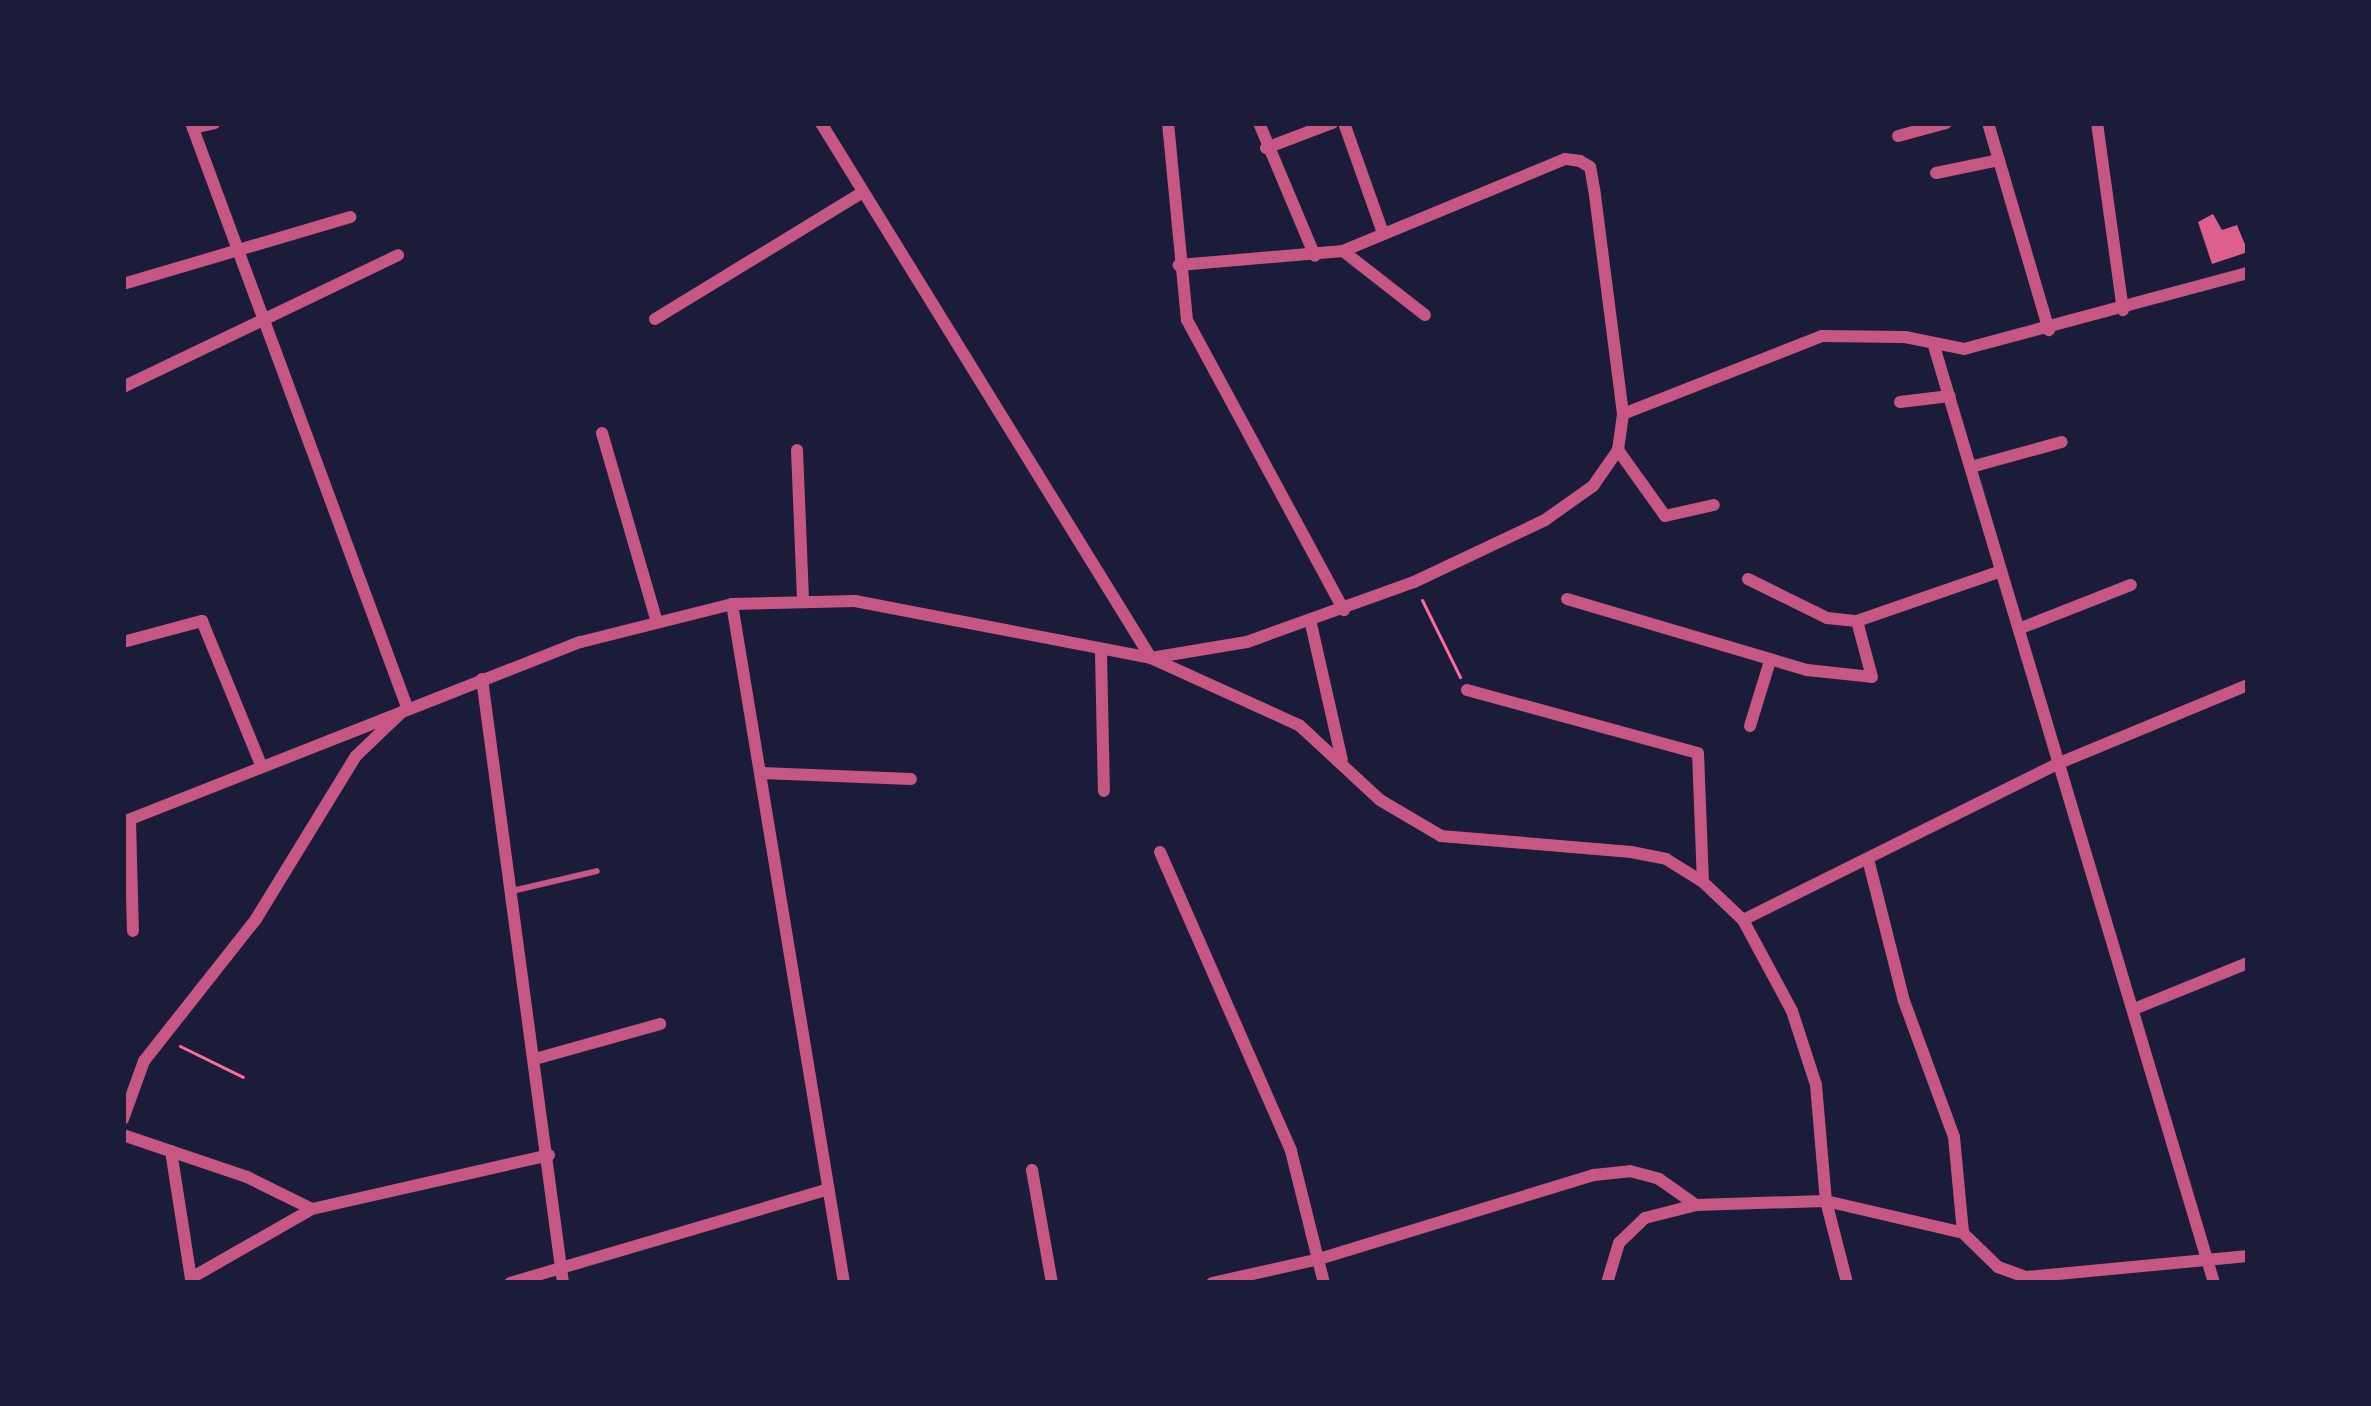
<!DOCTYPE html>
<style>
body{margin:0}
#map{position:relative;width:2371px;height:1406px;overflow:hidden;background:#1b1b3a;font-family:"Noto Sans",sans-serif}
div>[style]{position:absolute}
.building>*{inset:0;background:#dd5f8e}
.path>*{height:3px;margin:-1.5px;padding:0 1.5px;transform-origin:1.5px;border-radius:1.5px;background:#ff6b9d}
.service>*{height:6px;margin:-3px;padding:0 3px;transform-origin:3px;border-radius:3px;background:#c65784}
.minor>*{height:12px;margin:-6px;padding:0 6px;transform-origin:6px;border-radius:6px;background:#c65784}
span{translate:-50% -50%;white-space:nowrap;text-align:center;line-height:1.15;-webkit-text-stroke:9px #1b1b3a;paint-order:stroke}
.frame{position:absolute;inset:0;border:126px solid #1b1b3a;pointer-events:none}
</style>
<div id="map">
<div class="building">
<i style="clip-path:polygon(2213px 214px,2222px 230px,2237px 225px,2248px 252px,2212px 264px,2198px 222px)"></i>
</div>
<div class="path">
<i style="left:1422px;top:600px;width:86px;rotate:63.7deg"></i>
<i style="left:180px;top:1046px;width:70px;rotate:26.2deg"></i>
</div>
<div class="service">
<i style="left:512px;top:891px;width:87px;rotate:-13.2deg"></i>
</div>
<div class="minor">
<i style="left:191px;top:123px;width:623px;rotate:69.7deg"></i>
<i style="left:821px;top:123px;width:629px;rotate:58.33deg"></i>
<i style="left:1151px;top:658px;width:97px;rotate:-9.5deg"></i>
<i style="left:1247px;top:642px;width:177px;rotate:-19.8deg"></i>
<i style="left:1414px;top:582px;width:145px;rotate:-25.3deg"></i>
<i style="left:1545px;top:520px;width:59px;rotate:-35.3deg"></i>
<i style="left:1593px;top:486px;width:44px;rotate:-55.2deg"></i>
<i style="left:1618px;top:450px;width:36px;rotate:-82deg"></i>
<i style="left:1623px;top:414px;width:227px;rotate:-97.3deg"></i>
<i style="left:1594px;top:189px;width:22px;rotate:-100deg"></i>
<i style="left:1590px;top:167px;width:12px;rotate:-149deg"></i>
<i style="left:1580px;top:161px;width:15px;rotate:-172deg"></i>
<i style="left:1565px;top:159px;width:240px;rotate:157.5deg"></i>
<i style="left:1343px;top:251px;width:165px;rotate:175.1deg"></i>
<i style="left:1168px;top:123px;width:198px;rotate:84.5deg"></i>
<i style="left:1187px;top:320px;width:330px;rotate:61.6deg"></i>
<i style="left:1259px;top:123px;width:144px;rotate:67.2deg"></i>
<i style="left:1344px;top:123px;width:117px;rotate:70.5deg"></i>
<i style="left:1988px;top:123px;width:216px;rotate:73.6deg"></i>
<i style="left:2097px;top:123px;width:189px;rotate:82.1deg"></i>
<i style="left:193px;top:128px;width:22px;rotate:-13deg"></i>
<i style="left:1898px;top:136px;width:50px;rotate:-15.2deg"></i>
<i style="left:1266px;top:148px;width:71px;rotate:-20.7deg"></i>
<i style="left:1936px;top:173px;width:64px;rotate:-11.7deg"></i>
<i style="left:1343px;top:251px;width:104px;rotate:38deg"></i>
<i style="left:123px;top:284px;width:237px;rotate:-16.4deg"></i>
<i style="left:655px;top:319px;width:244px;rotate:-31.4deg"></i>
<i style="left:1934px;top:346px;width:978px;rotate:73.36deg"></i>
<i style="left:123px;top:387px;width:305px;rotate:-25.6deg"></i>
<i style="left:1900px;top:402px;width:50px;rotate:-6.8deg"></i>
<i style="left:1623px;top:414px;width:214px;rotate:-21.4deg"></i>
<i style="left:1822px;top:336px;width:83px;rotate:0.7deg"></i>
<i style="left:1905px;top:337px;width:60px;rotate:11.5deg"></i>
<i style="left:1964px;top:349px;width:294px;rotate:-15deg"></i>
<i style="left:602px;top:433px;width:194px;rotate:73.8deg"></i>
<i style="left:797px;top:450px;width:151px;rotate:87.7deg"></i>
<i style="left:1618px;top:450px;width:81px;rotate:54.5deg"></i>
<i style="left:1665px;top:516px;width:50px;rotate:-12.7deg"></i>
<i style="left:1971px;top:467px;width:94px;rotate:-15.4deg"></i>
<i style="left:1748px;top:579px;width:88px;rotate:26.3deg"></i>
<i style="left:1827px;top:618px;width:30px;rotate:6deg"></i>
<i style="left:1857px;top:621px;width:152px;rotate:-19.1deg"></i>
<i style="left:1567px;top:599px;width:250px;rotate:16.5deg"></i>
<i style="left:1807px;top:670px;width:65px;rotate:6.1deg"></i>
<i style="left:1872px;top:677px;width:58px;rotate:-105deg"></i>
<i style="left:732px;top:604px;width:688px;rotate:80.63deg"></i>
<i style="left:1311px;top:624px;width:139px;rotate:77.2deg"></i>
<i style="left:2021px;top:628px;width:118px;rotate:-21.4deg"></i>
<i style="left:123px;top:642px;width:82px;rotate:-14.9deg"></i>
<i style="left:202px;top:621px;width:158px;rotate:67.7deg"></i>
<i style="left:1101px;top:653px;width:138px;rotate:88.8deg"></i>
<i style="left:482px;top:679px;width:609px;rotate:82.36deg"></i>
<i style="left:1467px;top:690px;width:239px;rotate:15.3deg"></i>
<i style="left:1698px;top:753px;width:129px;rotate:87.8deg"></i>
<i style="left:1750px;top:726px;width:68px;rotate:-72.9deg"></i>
<i style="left:761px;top:773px;width:150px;rotate:2.3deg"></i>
<i style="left:130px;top:820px;width:111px;rotate:88.5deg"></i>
<i style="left:123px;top:822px;width:492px;rotate:-21.5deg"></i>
<i style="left:581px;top:642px;width:156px;rotate:-14.1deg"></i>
<i style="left:732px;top:604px;width:123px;rotate:-1.4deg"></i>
<i style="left:855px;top:601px;width:301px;rotate:10.9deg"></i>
<i style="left:1151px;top:658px;width:162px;rotate:24.4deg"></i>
<i style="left:1299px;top:725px;width:110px;rotate:42.8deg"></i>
<i style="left:1380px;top:800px;width:71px;rotate:30.5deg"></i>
<i style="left:1441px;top:836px;width:191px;rotate:4.8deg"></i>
<i style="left:1631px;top:852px;width:36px;rotate:11deg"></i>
<i style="left:1666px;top:859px;width:44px;rotate:31.9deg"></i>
<i style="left:1703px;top:882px;width:55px;rotate:43.5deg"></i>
<i style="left:1743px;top:920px;width:103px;rotate:61.7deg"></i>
<i style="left:1792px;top:1011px;width:78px;rotate:72deg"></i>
<i style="left:1816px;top:1085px;width:116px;rotate:85.1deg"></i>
<i style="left:1826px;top:1201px;width:85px;rotate:75.6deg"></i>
<i style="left:1160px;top:852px;width:326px;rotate:66.3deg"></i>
<i style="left:1291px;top:1151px;width:136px;rotate:76deg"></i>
<i style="left:1868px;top:859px;width:146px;rotate:75.8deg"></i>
<i style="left:1904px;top:1001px;width:145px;rotate:69.8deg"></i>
<i style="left:1954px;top:1137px;width:96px;rotate:84.6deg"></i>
<i style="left:1743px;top:920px;width:351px;rotate:-26.4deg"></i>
<i style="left:2057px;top:764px;width:207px;rotate:-22.5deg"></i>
<i style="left:2134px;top:1009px;width:123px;rotate:-22deg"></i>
<i style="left:535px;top:1059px;width:130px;rotate:-15.6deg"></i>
<i style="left:123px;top:1119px;width:62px;rotate:-70.1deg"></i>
<i style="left:144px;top:1061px;width:181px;rotate:-51.7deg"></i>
<i style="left:256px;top:919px;width:191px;rotate:-58.5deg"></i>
<i style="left:356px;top:756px;width:64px;rotate:-43.7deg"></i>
<i style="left:123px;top:1135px;width:131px;rotate:18.7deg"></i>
<i style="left:247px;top:1177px;width:72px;rotate:26.2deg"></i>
<i style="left:171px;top:1151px;width:129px;rotate:81.1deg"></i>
<i style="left:191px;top:1278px;width:139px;rotate:-29.7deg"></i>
<i style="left:312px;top:1209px;width:243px;rotate:-12.8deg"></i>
<i style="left:1032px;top:1170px;width:115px;rotate:80deg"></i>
<i style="left:510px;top:1283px;width:329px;rotate:-16.4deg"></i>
<i style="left:1212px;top:1283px;width:110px;rotate:-12.6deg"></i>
<i style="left:1319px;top:1259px;width:288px;rotate:-17deg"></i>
<i style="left:1594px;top:1175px;width:36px;rotate:-6deg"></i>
<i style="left:1630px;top:1171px;width:30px;rotate:15deg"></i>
<i style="left:1659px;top:1179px;width:45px;rotate:35.1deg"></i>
<i style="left:1607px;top:1283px;width:42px;rotate:-73.3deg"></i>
<i style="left:1619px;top:1243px;width:36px;rotate:-44deg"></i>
<i style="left:1645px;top:1218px;width:53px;rotate:-14.3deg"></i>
<i style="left:1696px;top:1205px;width:130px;rotate:-1.8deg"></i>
<i style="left:1826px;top:1201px;width:141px;rotate:13.1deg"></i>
<i style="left:1963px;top:1233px;width:49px;rotate:44.2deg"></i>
<i style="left:1998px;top:1267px;width:30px;rotate:20deg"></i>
<i style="left:2026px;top:1277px;width:223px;rotate:-5.4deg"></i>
</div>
<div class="frame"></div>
</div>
